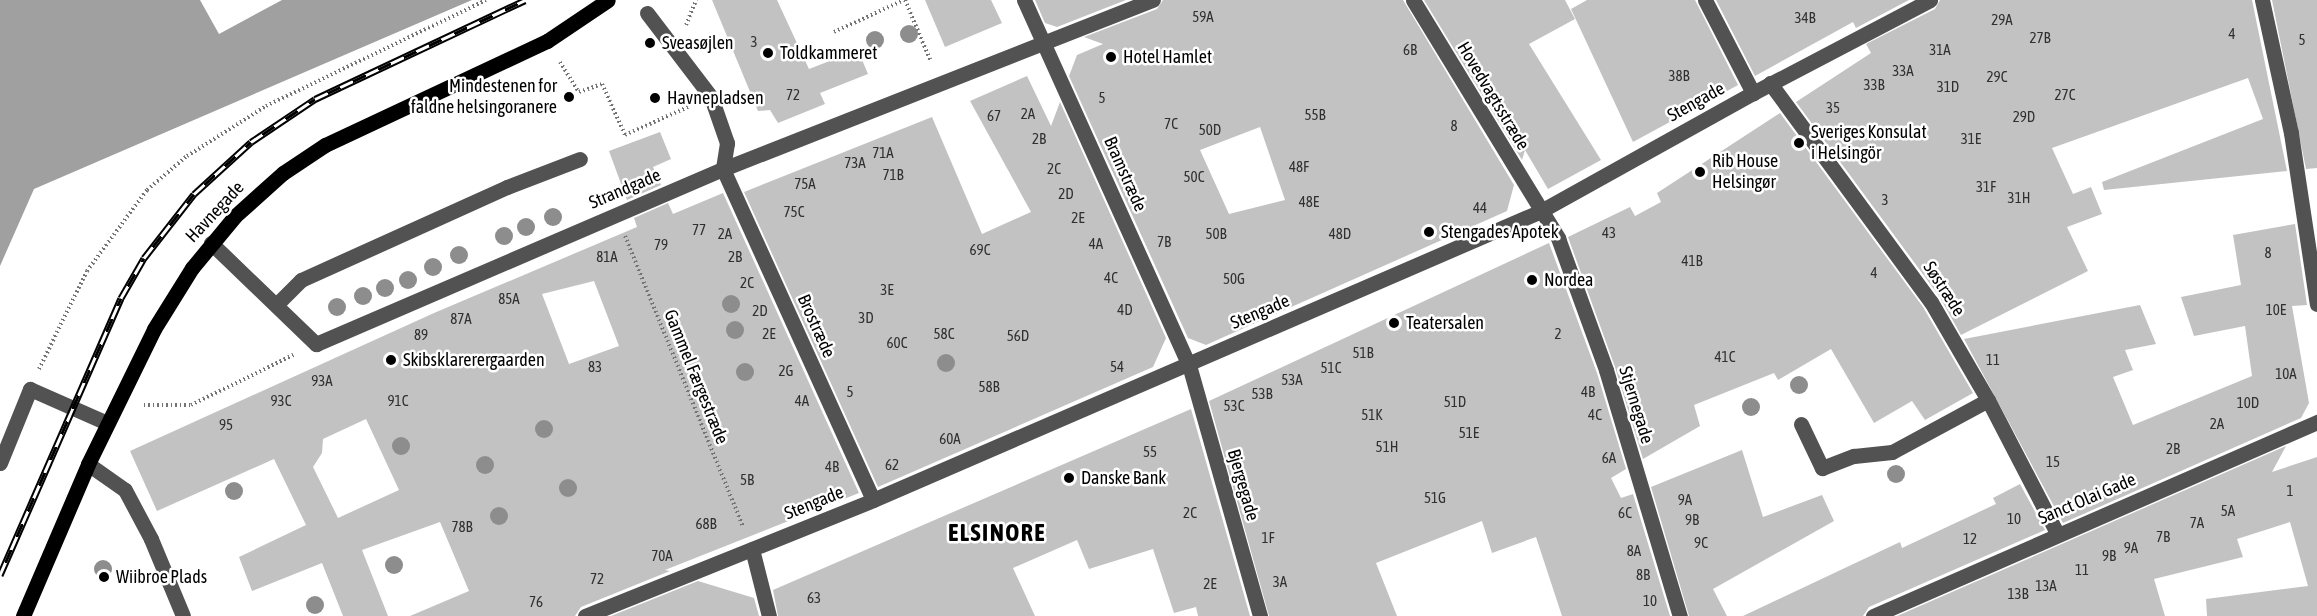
<!DOCTYPE html>
<meta charset="utf-8">
<style>
body{margin:0}
#map{position:relative;width:2317px;height:616px;overflow:hidden;background:#fff;font-family:"Asap Condensed",sans-serif}
div>[style]{position:absolute}
.water>*{inset:0;background:#a0a0a0}
.building>*{inset:0;background:#c2c2c2}
.path>*{height:4px;margin-top:-2px;transform-origin:0;background:repeating-linear-gradient(90deg,#747474 0 1.5px,transparent 0 4.5px)}
.minor>*{height:15px;margin:-7.5px;padding:0 7.5px;transform-origin:7.5px;border-radius:7.5px;background:#525252}
.major>*{height:15px;margin:-7.5px;padding:0 7.5px;transform-origin:7.5px;border-radius:7.5px;background:#000}
.rail>*{height:7px;margin-top:-3.5px;transform-origin:0;background:repeating-linear-gradient(90deg,#fff 0 14px,#000 0 28px);box-sizing:border-box;border-block:2px solid #000}
.trees>*{width:18px;height:18px;margin:-9px;border-radius:50%;background:#8d8d8d}
.dots>*{width:16px;height:16px;translate:-50% -50%;box-sizing:border-box;border:3px solid #fff;border-radius:50%}
span{translate:-50% -50%;white-space:nowrap;text-align:center;line-height:1.15;-webkit-text-stroke:5px #fff;paint-order:stroke}
.number-label{font-size:15px;color:#303030}
.number-label span{-webkit-text-stroke-width:0}
.poi-label{font-size:18px;color:#000}
.left{translate:0 -50%;text-align:left}
.right{translate:-100% -50%;text-align:right}
.street-label{font-size:18px;color:#000}
.district-label{font-size:24px;color:#000;font-weight:700;letter-spacing:1.5px}
</style>
<div id="map">
<div class="water">
<i style="clip-path:polygon(0 0,200px 0,219px 34px,282px 0,472px 0,34px 189px,0 266px)"></i>
</div>
<div class="building">
<i style="clip-path:polygon(712px 0,777px 0,809px 69px,858px 50px,868px 74px,820px 93px,825px 104px,778px 123px,770px 110px,758px 111px)"></i>
<i style="clip-path:polygon(925px 0,991px 0,1002px 23px,945px 47px)"></i>
<i style="clip-path:polygon(1035px 0,1126px 0,1057px 27px,1045px 23px)"></i>
<i style="clip-path:polygon(evenodd,1163px 0,1403px 0,1514px 185px,1507px 211px,1206px 345px,1188px 338px,1069px 76px,1077px 55px,1103px 44px,1084px 37px,1157px 9px,1163px 0,1260px 127px,1285px 200px,1229px 214px,1200px 150px,1260px 127px)"></i>
<i style="clip-path:polygon(1424px 0,1565px 0,1575px 19px,1529px 44px,1601px 160px,1548px 189px,1525px 150px,1522px 160px)"></i>
<i style="clip-path:polygon(1587px 0,1695px 0,1738px 85px,1633px 142px,1571px 9px)"></i>
<i style="clip-path:polygon(1716px 0,1909px 0,1856px 28px,1853px 22px,1755px 76px)"></i>
<i style="clip-path:polygon(1940px 0,2252px 0,2287px 171px,2104px 190px,2102px 182px,2263px 119px,2248px 78px,2052px 148px,2073px 194px,2091px 187px,2102px 214px,2067px 227px,2088px 271px,1961px 335px,1939px 296px,1796px 102px,1871px 53px,1866px 44px,1935px 9px)"></i>
<i style="clip-path:polygon(2272px 0,2317px 0,2317px 168px,2306px 169px)"></i>
<i style="clip-path:polygon(1027px 76px,1051px 126px,1060px 102px,1166px 338px,1153px 367px,878px 487px,744px 192px,932px 117px,982px 234px,1031px 212px,970px 101px)"></i>
<i style="clip-path:polygon(1780px 113px,1923px 307px,1973px 393px,1925px 420px,1912px 401px,1874px 423px,1831px 349px,1778px 380px,1774px 373px,1694px 405px,1700px 426px,1643px 459px,1615px 367px,1568px 237px,1630px 207px,1635px 216px,1661px 202px,1657px 193px)"></i>
<i style="clip-path:polygon(660px 132px,671px 159px,653px 167px,661px 185px,627px 200px,609px 151px)"></i>
<i style="clip-path:polygon(evenodd,723px 193px,859px 493px,665px 570px,670px 571px,581px 607px,575px 616px,410px 616px,469px 591px,440px 522px,362px 550px,388px 616px,343px 616px,322px 563px,252px 591px,239px 557px,306px 525px,274px 459px,157px 511px,130px 451px,434px 313px,637px 227px,634px 218px,668px 203px,673px 214px,723px 193px,594px 281px,619px 346px,569px 364px,542px 294px,594px 281px,723px 193px,366px 419px,399px 490px,338px 518px,313px 467px,322px 453px,323px 439px,366px 419px)"></i>
<i style="clip-path:polygon(2295px 224px,2307px 305px,2292px 306px,2309px 403px,2301px 418px,2063px 523px,1964px 339px,2140px 305px,2156px 344px,2125px 350px,2133px 370px,2113px 377px,2133px 425px,2252px 376px,2245px 326px,2194px 336px,2181px 297px,2241px 285px,2233px 235px)"></i>
<i style="clip-path:polygon(1549px 243px,1597px 373px,1626px 469px,1611px 478px,1621px 498px,1633px 494px,1670px 616px,1562px 616px,1536px 537px,1492px 553px,1482px 521px,1376px 563px,1397px 616px,1269px 616px,1209px 401px)"></i>
<i style="clip-path:polygon(1191px 409px,1250px 616px,1198px 616px,1196px 607px,1174px 613px,1153px 549px,1089px 569px,1077px 540px,1013px 568px,1035px 616px,778px 616px,773px 590px)"></i>
<i style="clip-path:polygon(2286px 446px,2272px 472px,2317px 457px,2317px 616px,2207px 616px,2206px 599px,2308px 586px,2290px 522px,2237px 539px,2243px 557px,2154px 579px,2165px 616px,1897px 616px)"></i>
<i style="clip-path:polygon(1742px 450px,1763px 517px,1822px 495px,1834px 521px,1713px 589px,1727px 616px,1689px 616px,1651px 487px)"></i>
<i style="clip-path:polygon(2020px 484px,2045px 530px,1869px 607px,1863px 616px,1743px 616px,1900px 542px,1902px 548px,1996px 504px,1993px 498px)"></i>
<i style="clip-path:polygon(698px 581px,754px 598px,759px 616px,611px 616px)"></i>
</div>
<div class="path">
<i style="left:905px;top:0;width:67px;rotate:67.2deg"></i>
<i style="left:686px;top:25px;width:27px;rotate:-68deg"></i>
<i style="left:834px;top:32px;width:77px;rotate:-24.6deg"></i>
<i style="left:560px;top:62px;width:36px;rotate:58deg"></i>
<i style="left:579px;top:92px;width:24px;rotate:-19deg"></i>
<i style="left:602px;top:84px;width:56px;rotate:65.7deg"></i>
<i style="left:625px;top:135px;width:69px;rotate:-24deg"></i>
<i style="left:625px;top:236px;width:313px;rotate:67.9deg"></i>
<i style="left:39px;top:369px;width:109px;rotate:-63.9deg"></i>
<i style="left:87px;top:271px;width:101px;rotate:-53.5deg"></i>
<i style="left:147px;top:190px;width:52px;rotate:-40.4deg"></i>
<i style="left:187px;top:156px;width:93px;rotate:-32.3deg"></i>
<i style="left:266px;top:106px;width:244px;rotate:-25.7deg"></i>
<i style="left:144px;top:405px;width:47px"></i>
<i style="left:191px;top:405px;width:114px;rotate:-26.1deg"></i>
</div>
<div class="minor">
<i style="left:1024px;top:0;width:401px;rotate:65.7deg"></i>
<i style="left:1189px;top:365px;width:261px;rotate:74.2deg"></i>
<i style="left:1413px;top:0;width:279px;rotate:58.6deg"></i>
<i style="left:1558px;top:238px;width:140px;rotate:70deg"></i>
<i style="left:1606px;top:370px;width:257px;rotate:73.3deg"></i>
<i style="left:1705px;top:0;width:105px;rotate:62.7deg"></i>
<i style="left:2262px;top:0;width:136px;rotate:77.7deg"></i>
<i style="left:2291px;top:133px;width:173px;rotate:81.4deg"></i>
<i style="left:647px;top:13px;width:106px;rotate:52.7deg"></i>
<i style="left:711px;top:97px;width:49px;rotate:70.8deg"></i>
<i style="left:727px;top:143px;width:26px;rotate:99deg"></i>
<i style="left:723px;top:169px;width:363px;rotate:65.6deg"></i>
<i style="left:1770px;top:83px;width:272px;rotate:53.7deg"></i>
<i style="left:1931px;top:302px;width:113px;rotate:59.8deg"></i>
<i style="left:1988px;top:400px;width:150px;rotate:62.6deg"></i>
<i style="left:211px;top:243px;width:146px;rotate:43.9deg"></i>
<i style="left:316px;top:344px;width:443px;rotate:-23.3deg"></i>
<i style="left:723px;top:169px;width:462px;rotate:-21.5deg"></i>
<i style="left:277px;top:304px;width:34px;rotate:-45deg"></i>
<i style="left:301px;top:280px;width:226px;rotate:-24.3deg"></i>
<i style="left:507px;top:187px;width:78px;rotate:-21deg"></i>
<i style="left:1801px;top:424px;width:49px;rotate:64.5deg"></i>
<i style="left:1822px;top:468px;width:34px;rotate:-21deg"></i>
<i style="left:1854px;top:456px;width:38px;rotate:-6deg"></i>
<i style="left:1892px;top:452px;width:109px;rotate:-28.4deg"></i>
<i style="left:0;top:463px;width:80px;rotate:-67.9deg"></i>
<i style="left:30px;top:389px;width:84px;rotate:23.8deg"></i>
<i style="left:88px;top:464px;width:45px;rotate:35.1deg"></i>
<i style="left:125px;top:490px;width:55px;rotate:62deg"></i>
<i style="left:151px;top:539px;width:83px;rotate:67.4deg"></i>
<i style="left:752px;top:549px;width:69px;rotate:75.8deg"></i>
<i style="left:585px;top:616px;width:310px;rotate:-21.9deg"></i>
<i style="left:873px;top:500px;width:726px;rotate:-23.39deg"></i>
<i style="left:1539px;top:212px;width:245px;rotate:-29.1deg"></i>
<i style="left:1753px;top:93px;width:200px;rotate:-27.7deg"></i>
<i style="left:1873px;top:616px;width:485px;rotate:-23.6deg"></i>
</div>
<div class="major">
<i style="left:23px;top:616px;width:165px;rotate:-66.8deg"></i>
<i style="left:88px;top:464px;width:150px;rotate:-63.9deg"></i>
<i style="left:154px;top:329px;width:72px;rotate:-58.1deg"></i>
<i style="left:192px;top:268px;width:67px;rotate:-50.4deg"></i>
<i style="left:235px;top:216px;width:64px;rotate:-41.9deg"></i>
<i style="left:283px;top:173px;width:50px;rotate:-33.7deg"></i>
<i style="left:325px;top:145px;width:245px;rotate:-25.1deg"></i>
<i style="left:547px;top:41px;width:73px;rotate:-33.9deg"></i>
</div>
<div class="rail">
<i style="left:0;top:575px;width:302px;rotate:-66.4deg"></i>
<i style="left:121px;top:298px;width:46px;rotate:-60.1deg"></i>
<i style="left:144px;top:258px;width:81px;rotate:-52deg"></i>
<i style="left:194px;top:194px;width:77px;rotate:-42.4deg"></i>
<i style="left:251px;top:142px;width:77px;rotate:-33.9deg"></i>
<i style="left:315px;top:99px;width:232px;rotate:-25.2deg"></i>
</div>
<div class="trees">
<i style="left:909px;top:34px"></i>
<i style="left:875px;top:40px"></i>
<i style="left:553px;top:217px"></i>
<i style="left:526px;top:227px"></i>
<i style="left:504px;top:236px"></i>
<i style="left:459px;top:255px"></i>
<i style="left:433px;top:267px"></i>
<i style="left:408px;top:280px"></i>
<i style="left:385px;top:288px"></i>
<i style="left:363px;top:296px"></i>
<i style="left:731px;top:304px"></i>
<i style="left:337px;top:307px"></i>
<i style="left:735px;top:330px"></i>
<i style="left:946px;top:363px"></i>
<i style="left:745px;top:372px"></i>
<i style="left:1799px;top:385px"></i>
<i style="left:1751px;top:407px"></i>
<i style="left:544px;top:429px"></i>
<i style="left:401px;top:446px"></i>
<i style="left:485px;top:465px"></i>
<i style="left:1896px;top:474px"></i>
<i style="left:568px;top:488px"></i>
<i style="left:234px;top:491px"></i>
<i style="left:499px;top:516px"></i>
<i style="left:394px;top:565px"></i>
<i style="left:103px;top:569px"></i>
<i style="left:315px;top:605px"></i>
</div>
<div class="dots">
<i style="left:650px;top:43px;background:#000"></i>
<i style="left:768px;top:53px;background:#000"></i>
<i style="left:1111px;top:57px;background:#000"></i>
<i style="left:569px;top:97px;background:#000"></i>
<i style="left:655px;top:98px;background:#000"></i>
<i style="left:1799px;top:143px;background:#000"></i>
<i style="left:1700px;top:172px;background:#000"></i>
<i style="left:1429px;top:232px;background:#000"></i>
<i style="left:1532px;top:280px;background:#000"></i>
<i style="left:1394px;top:323px;background:#000"></i>
<i style="left:391px;top:360px;background:#000"></i>
<i style="left:1069px;top:478px;background:#000"></i>
<i style="left:104px;top:577px;background:#000"></i>
</div>
<div class="number-label">
<span style="left:1203px;top:17px">59A</span>
<span style="left:1805px;top:18px">34B</span>
<span style="left:2002px;top:20px">29A</span>
<span style="left:2232px;top:34px">4</span>
<span style="left:2040px;top:38px">27B</span>
<span style="left:2302px;top:40px">5</span>
<span style="left:754px;top:42px">3</span>
<span style="left:1410px;top:50px">6B</span>
<span style="left:1940px;top:50px">31A</span>
<span style="left:1903px;top:71px">33A</span>
<span style="left:1679px;top:76px">38B</span>
<span style="left:1997px;top:77px">29C</span>
<span style="left:1874px;top:85px">33B</span>
<span style="left:1948px;top:87px">31D</span>
<span style="left:793px;top:95px">72</span>
<span style="left:2065px;top:95px">27C</span>
<span style="left:1102px;top:98px">5</span>
<span style="left:1833px;top:108px">35</span>
<span style="left:1028px;top:114px">2A</span>
<span style="left:1315px;top:115px">55B</span>
<span style="left:994px;top:116px">67</span>
<span style="left:2024px;top:117px">29D</span>
<span style="left:1171px;top:124px">7C</span>
<span style="left:1454px;top:126px">8</span>
<span style="left:1210px;top:130px">50D</span>
<span style="left:1039px;top:139px">2B</span>
<span style="left:1971px;top:139px">31E</span>
<span style="left:883px;top:153px">71A</span>
<span style="left:855px;top:163px">73A</span>
<span style="left:1299px;top:167px">48F</span>
<span style="left:1054px;top:169px">2C</span>
<span style="left:893px;top:175px">71B</span>
<span style="left:1194px;top:177px">50C</span>
<span style="left:805px;top:184px">75A</span>
<span style="left:1986px;top:187px">31F</span>
<span style="left:1066px;top:194px">2D</span>
<span style="left:2019px;top:198px">31H</span>
<span style="left:1885px;top:200px">3</span>
<span style="left:1309px;top:202px">48E</span>
<span style="left:1480px;top:208px">44</span>
<span style="left:794px;top:212px">75C</span>
<span style="left:1078px;top:218px">2E</span>
<span style="left:699px;top:230px">77</span>
<span style="left:1609px;top:233px">43</span>
<span style="left:725px;top:234px">2A</span>
<span style="left:1216px;top:234px">50B</span>
<span style="left:1340px;top:234px">48D</span>
<span style="left:1164px;top:242px">7B</span>
<span style="left:1096px;top:244px">4A</span>
<span style="left:661px;top:245px">79</span>
<span style="left:980px;top:250px">69C</span>
<span style="left:2268px;top:253px">8</span>
<span style="left:607px;top:257px">81A</span>
<span style="left:735px;top:257px">2B</span>
<span style="left:1692px;top:261px">41B</span>
<span style="left:1874px;top:273px">4</span>
<span style="left:1111px;top:278px">4C</span>
<span style="left:1234px;top:279px">50G</span>
<span style="left:747px;top:283px">2C</span>
<span style="left:887px;top:290px">3E</span>
<span style="left:509px;top:299px">85A</span>
<span style="left:1125px;top:310px">4D</span>
<span style="left:2276px;top:310px">10E</span>
<span style="left:760px;top:311px">2D</span>
<span style="left:866px;top:318px">3D</span>
<span style="left:461px;top:319px">87A</span>
<span style="left:769px;top:334px">2E</span>
<span style="left:944px;top:334px">58C</span>
<span style="left:1558px;top:334px">2</span>
<span style="left:421px;top:335px">89</span>
<span style="left:1018px;top:336px">56D</span>
<span style="left:897px;top:343px">60C</span>
<span style="left:1363px;top:353px">51B</span>
<span style="left:1725px;top:357px">41C</span>
<span style="left:1993px;top:360px">11</span>
<span style="left:595px;top:367px">83</span>
<span style="left:1117px;top:367px">54</span>
<span style="left:1331px;top:368px">51C</span>
<span style="left:786px;top:371px">2G</span>
<span style="left:2286px;top:374px">10A</span>
<span style="left:1292px;top:380px">53A</span>
<span style="left:322px;top:381px">93A</span>
<span style="left:989px;top:387px">58B</span>
<span style="left:850px;top:392px">5</span>
<span style="left:1588px;top:392px">4B</span>
<span style="left:1262px;top:394px">53B</span>
<span style="left:281px;top:401px">93C</span>
<span style="left:398px;top:401px">91C</span>
<span style="left:802px;top:401px">4A</span>
<span style="left:1455px;top:402px">51D</span>
<span style="left:2248px;top:403px">10D</span>
<span style="left:1234px;top:406px">53C</span>
<span style="left:1372px;top:415px">51K</span>
<span style="left:1595px;top:415px">4C</span>
<span style="left:2217px;top:424px">2A</span>
<span style="left:226px;top:425px">95</span>
<span style="left:1469px;top:433px">51E</span>
<span style="left:950px;top:439px">60A</span>
<span style="left:1387px;top:447px">51H</span>
<span style="left:2173px;top:449px">2B</span>
<span style="left:1150px;top:452px">55</span>
<span style="left:1609px;top:458px">6A</span>
<span style="left:2053px;top:462px">15</span>
<span style="left:892px;top:465px">62</span>
<span style="left:832px;top:467px">4B</span>
<span style="left:747px;top:480px">5B</span>
<span style="left:2290px;top:491px">1</span>
<span style="left:1435px;top:498px">51G</span>
<span style="left:1685px;top:500px">9A</span>
<span style="left:2228px;top:511px">5A</span>
<span style="left:1190px;top:513px">2C</span>
<span style="left:1625px;top:513px">6C</span>
<span style="left:2014px;top:519px">10</span>
<span style="left:1692px;top:520px">9B</span>
<span style="left:2197px;top:523px">7A</span>
<span style="left:706px;top:524px">68B</span>
<span style="left:462px;top:527px">78B</span>
<span style="left:2163px;top:537px">7B</span>
<span style="left:1268px;top:538px">1F</span>
<span style="left:1970px;top:539px">12</span>
<span style="left:1701px;top:543px">9C</span>
<span style="left:2131px;top:548px">9A</span>
<span style="left:1634px;top:551px">8A</span>
<span style="left:662px;top:556px">70A</span>
<span style="left:2109px;top:556px">9B</span>
<span style="left:2082px;top:570px">11</span>
<span style="left:1643px;top:575px">8B</span>
<span style="left:597px;top:579px">72</span>
<span style="left:1280px;top:582px">3A</span>
<span style="left:1210px;top:584px">2E</span>
<span style="left:2046px;top:586px">13A</span>
<span style="left:2018px;top:594px">13B</span>
<span style="left:814px;top:598px">63</span>
<span style="left:1650px;top:601px">10</span>
<span style="left:536px;top:602px">76</span>
</div>
<div class="poi-label">
<span class="left" style="left:662px;top:43px">Sveasøjlen</span>
<span class="left" style="left:780px;top:53px">Toldkammeret</span>
<span class="left" style="left:1123px;top:57px">Hotel Hamlet</span>
<span class="right" style="left:557px;top:97px">Mindestenen for<br>faldne helsingoranere</span>
<span class="left" style="left:667px;top:98px">Havnepladsen</span>
<span class="left" style="left:1811px;top:143px">Sveriges Konsulat<br>i Helsingör</span>
<span class="left" style="left:1712px;top:172px">Rib House<br>Helsingør</span>
<span class="left" style="left:1441px;top:232px">Stengades Apotek</span>
<span class="left" style="left:1544px;top:280px">Nordea</span>
<span class="left" style="left:1406px;top:323px">Teatersalen</span>
<span class="left" style="left:403px;top:360px">Skibsklarerergaarden</span>
<span class="left" style="left:1081px;top:478px">Danske Bank</span>
<span class="left" style="left:116px;top:577px">Wiibroe Plads</span>
</div>
<div class="street-label">
<span style="left:1493px;top:96px;rotate:59deg">Hovedvagtsstræde</span>
<span style="left:1696px;top:102px;rotate:-29deg">Stengade</span>
<span style="left:1125px;top:174px;rotate:66deg">Bramstræde</span>
<span style="left:625px;top:189px;rotate:-23deg">Strandgade</span>
<span style="left:215px;top:212px;rotate:-47deg">Havnegade</span>
<span style="left:1944px;top:289px;rotate:57deg">Søstræde</span>
<span style="left:1260px;top:312px;rotate:-23deg">Stengade</span>
<span style="left:816px;top:326px;rotate:66deg">Brostræde</span>
<span style="left:696px;top:377px;rotate:68deg">Gammel Færgestræde</span>
<span style="left:1636px;top:405px;rotate:73deg">Stjernegade</span>
<span style="left:1243px;top:485px;rotate:74deg">Bjergegade</span>
<span style="left:2087px;top:499px;rotate:-23deg">Sanct Olai Gade</span>
<span style="left:814px;top:503px;rotate:-22deg">Stengade</span>
</div>
<div class="district-label">
<span style="left:997px;top:533px">ELSINORE</span>
</div>
</div>
